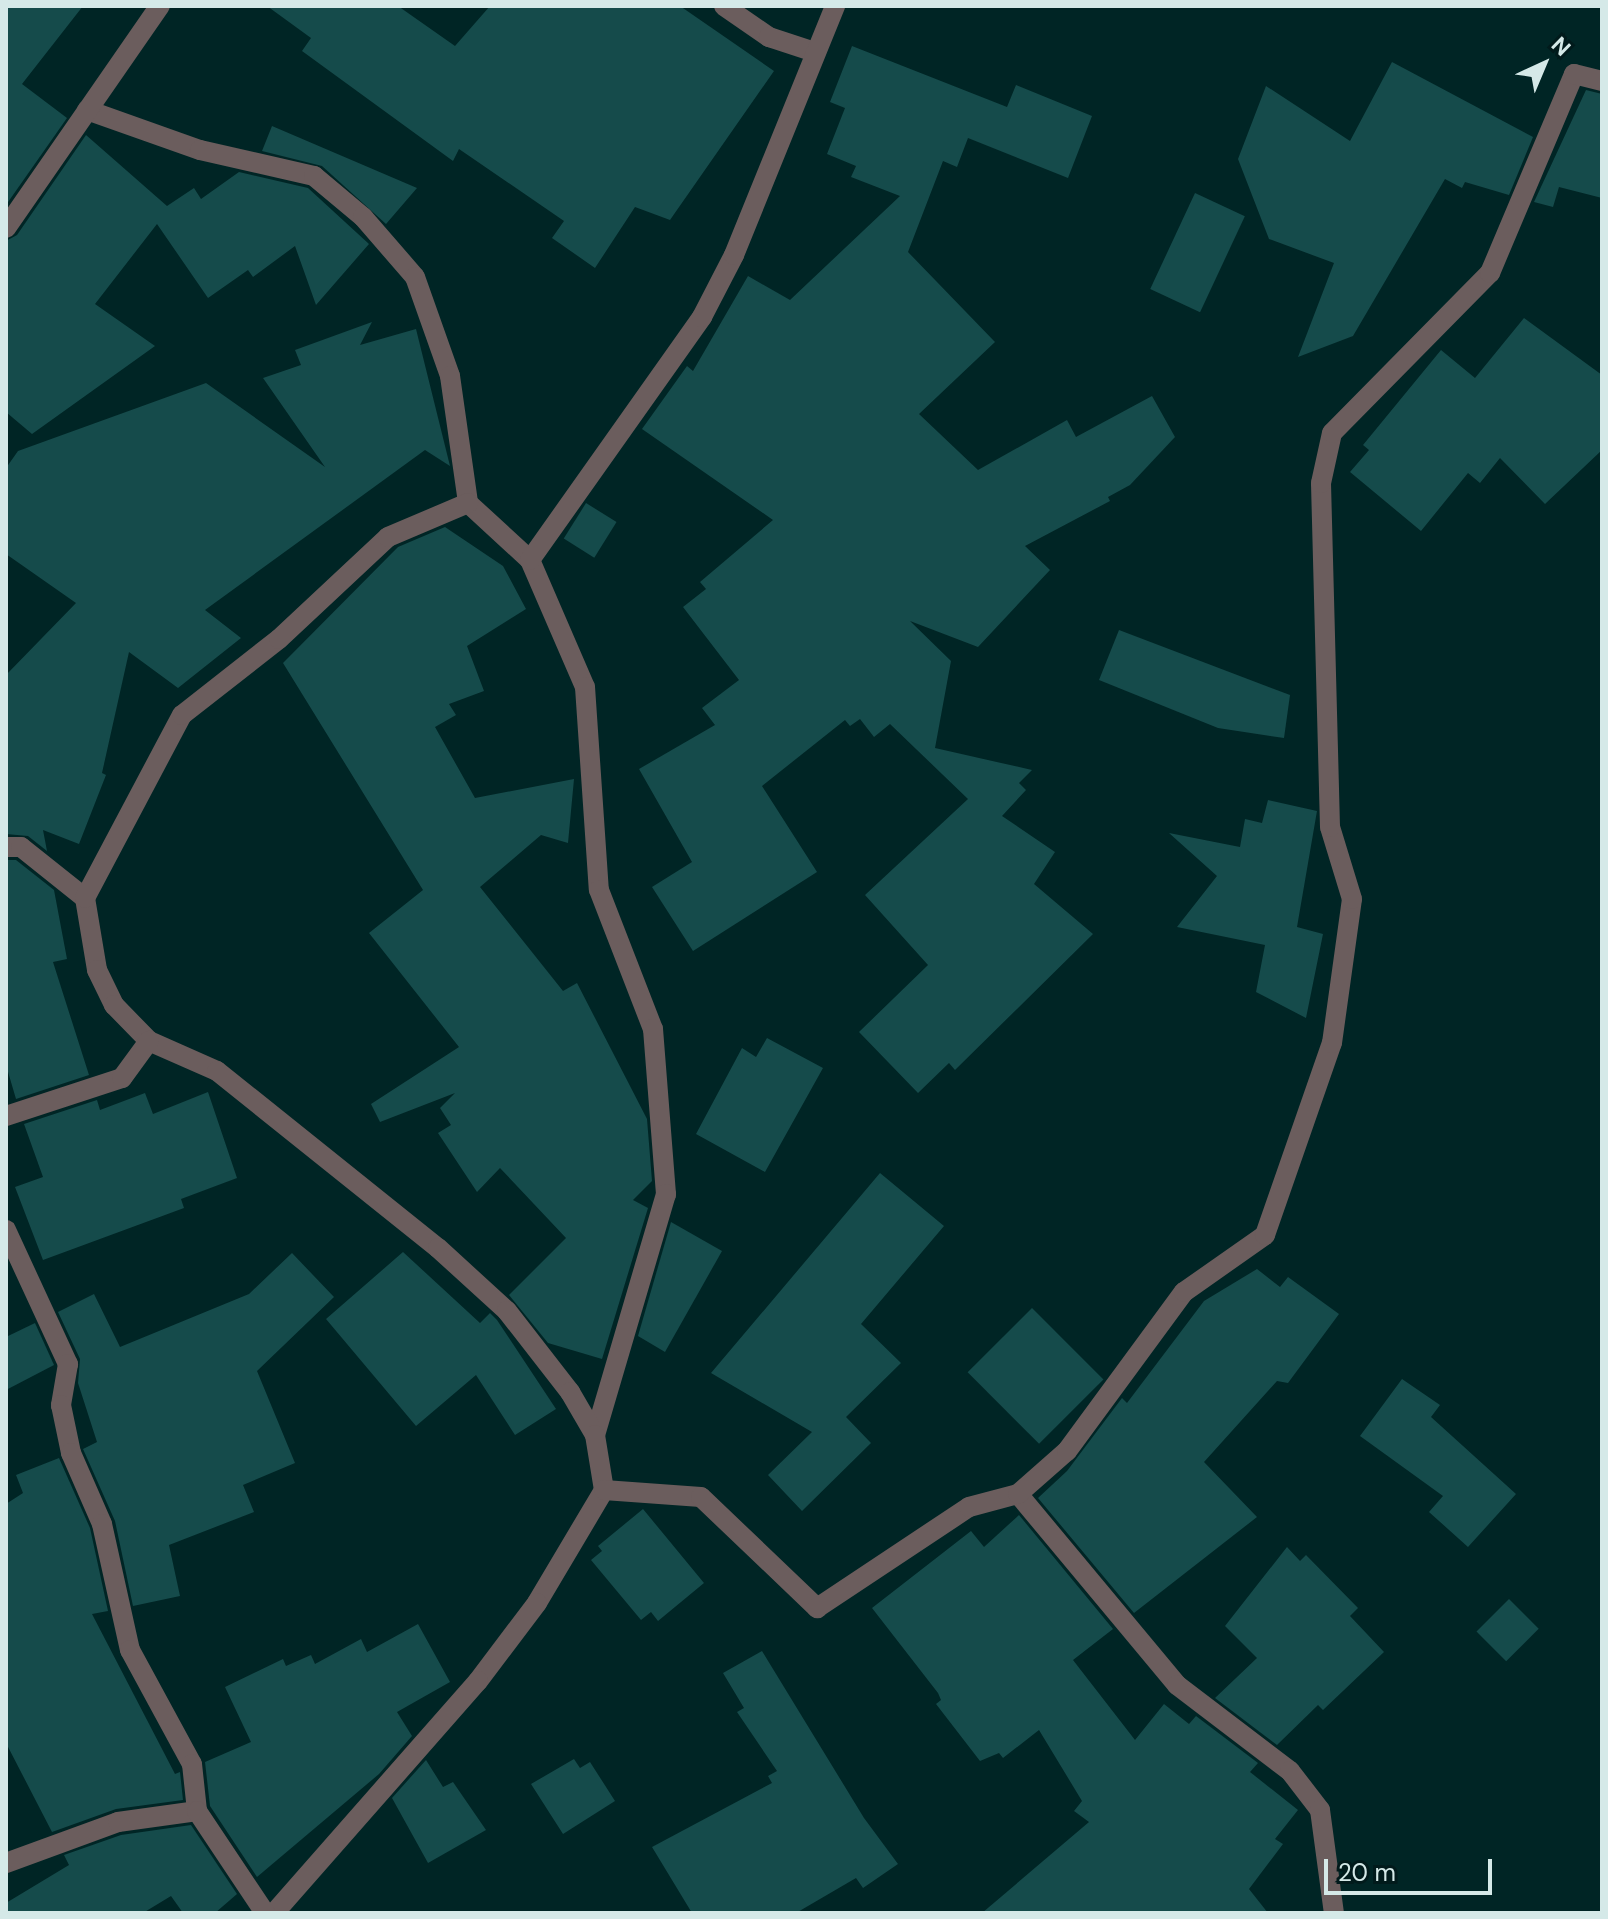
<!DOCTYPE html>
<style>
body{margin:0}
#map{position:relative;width:1608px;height:1919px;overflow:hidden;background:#002525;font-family:"DM Sans",sans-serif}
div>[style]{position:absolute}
.building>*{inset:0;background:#154b4b;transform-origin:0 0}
.service>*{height:20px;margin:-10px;padding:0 10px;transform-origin:10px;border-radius:10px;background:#6b5d5d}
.minor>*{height:20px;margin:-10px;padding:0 10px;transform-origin:10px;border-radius:10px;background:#6b5d5d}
span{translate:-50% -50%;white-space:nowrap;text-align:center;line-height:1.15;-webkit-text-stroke:8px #011a1b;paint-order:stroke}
.frame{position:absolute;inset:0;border:8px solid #d5e9e8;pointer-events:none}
.north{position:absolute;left:1504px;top:24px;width:80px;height:80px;-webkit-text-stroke:6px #011a1b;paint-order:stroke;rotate:44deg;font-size:22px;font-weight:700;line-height:32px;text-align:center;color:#d5e9e8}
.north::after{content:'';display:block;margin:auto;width:28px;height:36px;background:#d5e9e8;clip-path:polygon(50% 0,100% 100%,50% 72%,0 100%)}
.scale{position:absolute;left:1324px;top:1859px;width:168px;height:36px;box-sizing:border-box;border:4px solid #d5e9e8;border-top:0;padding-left:10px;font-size:24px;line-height:28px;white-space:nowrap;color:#d5e9e8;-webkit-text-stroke:6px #011a1b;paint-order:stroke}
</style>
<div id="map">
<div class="building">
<i style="clip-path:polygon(6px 6px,83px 6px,22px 84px,67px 118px,6px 205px)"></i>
<i style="clip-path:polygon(267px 6px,398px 6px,455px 46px,490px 6px,680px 6px,774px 71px,670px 220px,635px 207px,595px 268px,552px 238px,564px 221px,459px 149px,453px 161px,302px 51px,311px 38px)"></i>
<i style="clip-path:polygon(852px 46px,1007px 107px,1016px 85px,1092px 116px,1068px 178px,968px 138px,957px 167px,943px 161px,908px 252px,995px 342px,919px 414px,978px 470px,1067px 420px,1076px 437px,1152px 396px,1175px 437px,1130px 485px,1108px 497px,1110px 501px,1025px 546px,1050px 570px,978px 647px,910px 621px,951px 661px,935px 748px,1032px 770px,1019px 783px,1026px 790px,1002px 816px,1055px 852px,1034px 884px,1093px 934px,955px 1070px,949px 1063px,918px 1093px,859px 1032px,928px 965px,865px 895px,968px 799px,890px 724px,874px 737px,860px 719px,850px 726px,845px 720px,762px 786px,817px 872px,693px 951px,652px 887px,692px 862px,639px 769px,715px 725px,702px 708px,739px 680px,683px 607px,706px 589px,700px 582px,773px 520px,642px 429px,687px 366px,693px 371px,748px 276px,790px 300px,900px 196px,851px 177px,856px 166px,827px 154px,845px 108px,830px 102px)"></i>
<i style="clip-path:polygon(1392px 62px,1533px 137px,1509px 195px,1465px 182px,1462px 188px,1445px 179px,1353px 336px,1298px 357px,1334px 263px,1269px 239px,1238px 159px,1266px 86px,1350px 141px)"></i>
<i style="clip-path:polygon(1586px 90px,1602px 94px,1602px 198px,1559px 187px,1553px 207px,1534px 202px)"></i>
<i style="clip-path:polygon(272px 126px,417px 188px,386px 224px,322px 166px,262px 151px)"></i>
<i style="clip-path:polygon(86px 135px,167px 206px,194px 188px,201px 199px,239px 172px,308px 188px,369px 244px,316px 305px,295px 246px,253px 277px,248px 270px,208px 298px,157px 224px,95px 304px,155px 346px,32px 434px,6px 412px,6px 241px,17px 235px)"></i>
<i style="left:1195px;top:193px;width:55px;height:106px;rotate:25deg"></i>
<i style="clip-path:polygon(1524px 318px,1602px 375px,1602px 450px,1545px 504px,1500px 458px,1480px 483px,1468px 473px,1421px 531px,1350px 472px,1369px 450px,1363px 445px,1441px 350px,1475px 378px)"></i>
<i style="clip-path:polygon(372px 322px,360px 345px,416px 329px,450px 466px,425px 450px,205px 610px,241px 638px,178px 688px,129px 652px,102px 773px,106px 775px,79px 844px,43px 830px,47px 851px,28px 836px,6px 834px,6px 675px,76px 603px,6px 554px,6px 468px,18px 451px,206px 383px,325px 467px,263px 378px,301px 365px,295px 350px)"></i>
<i style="left:586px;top:503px;width:36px;height:42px;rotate:32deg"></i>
<i style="clip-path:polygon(445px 527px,503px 566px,526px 609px,467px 646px,484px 691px,449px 704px,456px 715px,435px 727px,475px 798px,574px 779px,568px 843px,541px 835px,480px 887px,563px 991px,577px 983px,647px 1119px,652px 1181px,633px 1200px,648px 1208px,602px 1359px,548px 1343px,509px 1295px,566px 1238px,500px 1168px,477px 1192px,438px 1133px,451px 1125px,440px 1108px,455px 1093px,380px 1122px,371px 1104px,459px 1047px,369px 933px,423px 890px,283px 663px,398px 547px)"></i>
<i style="clip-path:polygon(1119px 630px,1290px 695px,1284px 738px,1218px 728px,1099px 680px)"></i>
<i style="clip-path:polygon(1268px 800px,1317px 811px,1297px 927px,1323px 934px,1306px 1018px,1256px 992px,1265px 945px,1177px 927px,1217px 876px,1169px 833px,1240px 847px,1245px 819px,1262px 823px)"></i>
<i style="clip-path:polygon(6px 860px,16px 860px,54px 890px,67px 959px,53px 962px,89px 1075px,16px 1099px,6px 1065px)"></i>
<i style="clip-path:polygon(767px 1038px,823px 1068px,765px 1172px,696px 1134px,742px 1048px,756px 1057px)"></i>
<i style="clip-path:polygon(208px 1092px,237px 1178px,181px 1199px,184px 1208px,43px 1260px,15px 1187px,43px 1177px,24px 1124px,97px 1100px,100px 1110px,145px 1093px,153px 1114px)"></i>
<i style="clip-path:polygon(880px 1173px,944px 1226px,861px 1324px,901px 1363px,846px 1417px,871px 1443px,802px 1511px,768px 1475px,812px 1432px,711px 1373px)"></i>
<i style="clip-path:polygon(671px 1222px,722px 1251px,665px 1352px,638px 1336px)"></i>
<i style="clip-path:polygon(403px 1252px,480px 1323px,490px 1313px,497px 1320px,556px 1409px,515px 1435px,476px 1375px,416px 1426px,326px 1319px)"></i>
<i style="clip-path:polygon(292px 1253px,334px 1297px,257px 1371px,295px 1463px,243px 1485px,254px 1512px,169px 1545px,180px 1596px,133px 1606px,115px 1521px,83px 1449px,97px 1442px,78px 1383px,80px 1359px,58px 1312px,94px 1294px,120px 1347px,249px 1294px)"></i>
<i style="clip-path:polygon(1257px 1269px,1280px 1287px,1288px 1277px,1339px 1314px,1288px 1383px,1277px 1381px,1204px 1462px,1257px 1517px,1134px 1613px,1038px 1498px,1067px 1471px,1122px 1398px,1127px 1403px,1204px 1301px)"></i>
<i style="left:1032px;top:1308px;width:101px;height:91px;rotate:45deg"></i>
<i style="clip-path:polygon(35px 1323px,54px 1365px,6px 1390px,6px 1337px)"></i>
<i style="clip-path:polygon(1402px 1379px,1440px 1405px,1431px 1417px,1516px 1494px,1468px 1547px,1429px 1512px,1443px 1496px,1360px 1436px)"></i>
<i style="clip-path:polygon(59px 1458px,90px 1528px,108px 1611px,92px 1614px,175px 1774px,180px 1772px,183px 1800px,116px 1809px,52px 1832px,6px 1743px,6px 1504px,23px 1493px,16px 1475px)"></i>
<i style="clip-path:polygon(643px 1509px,704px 1583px,658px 1621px,651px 1612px,641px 1620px,591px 1560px,602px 1551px,598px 1546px)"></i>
<i style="clip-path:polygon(1019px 1515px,1113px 1629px,1073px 1660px,1135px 1740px,1164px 1704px,1189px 1724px,1196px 1716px,1258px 1763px,1250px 1772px,1298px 1810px,1275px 1839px,1283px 1844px,1249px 1889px,1268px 1913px,982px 1913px,1089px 1822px,1074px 1811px,1082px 1801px,1039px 1730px,1003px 1758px,999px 1753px,980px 1761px,936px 1704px,941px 1700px,938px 1693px,872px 1608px,971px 1531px,984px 1547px)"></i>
<i style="clip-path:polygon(1287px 1547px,1300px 1561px,1306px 1555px,1358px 1608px,1350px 1616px,1384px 1652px,1323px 1710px,1318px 1705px,1277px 1745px,1215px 1698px,1257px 1658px,1225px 1626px)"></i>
<i style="left:1509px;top:1599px;width:42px;height:46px;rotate:45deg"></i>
<i style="clip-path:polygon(418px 1624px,450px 1682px,397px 1712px,412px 1736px,379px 1774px,257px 1877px,210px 1806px,205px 1762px,251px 1742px,225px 1687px,283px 1659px,286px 1666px,311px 1655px,315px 1664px,361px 1639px,367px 1652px)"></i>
<i style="clip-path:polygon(762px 1651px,864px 1818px,898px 1864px,863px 1888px,856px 1878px,796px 1913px,692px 1913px,652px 1847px,772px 1783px,768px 1776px,777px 1771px,737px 1712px,744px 1708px,723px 1673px)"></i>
<i style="clip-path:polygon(574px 1759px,580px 1768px,590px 1762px,615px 1801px,563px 1834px,531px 1784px)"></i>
<i style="clip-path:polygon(426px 1760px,443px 1787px,453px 1782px,486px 1830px,428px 1863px,392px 1798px)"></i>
<i style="clip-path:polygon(191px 1825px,237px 1894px,215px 1913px,183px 1913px,171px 1896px,143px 1913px,6px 1913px,6px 1903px,69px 1865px,64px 1855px,121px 1835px)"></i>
</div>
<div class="service">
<i style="left:724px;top:6px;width:55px;rotate:34.6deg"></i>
<i style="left:769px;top:37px;width:48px;rotate:18.1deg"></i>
<i style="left:87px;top:110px;width:120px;rotate:19.5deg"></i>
<i style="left:200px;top:150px;width:117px;rotate:12.8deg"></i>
<i style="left:314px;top:176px;width:64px;rotate:39.9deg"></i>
<i style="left:363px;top:217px;width:79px;rotate:49.1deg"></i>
<i style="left:415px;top:277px;width:105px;rotate:70.5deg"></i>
<i style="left:450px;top:376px;width:128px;rotate:81.9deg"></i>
<i style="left:468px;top:503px;width:84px;rotate:42.6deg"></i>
<i style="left:530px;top:560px;width:138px;rotate:66.6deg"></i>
<i style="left:585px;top:687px;width:203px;rotate:86.1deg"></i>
<i style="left:599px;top:890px;width:149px;rotate:68.8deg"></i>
<i style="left:653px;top:1029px;width:166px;rotate:85.5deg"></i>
<i style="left:666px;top:1194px;width:251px;rotate:106.4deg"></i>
<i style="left:6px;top:847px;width:15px"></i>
<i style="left:21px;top:847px;width:82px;rotate:38.6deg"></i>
<i style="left:85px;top:898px;width:73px;rotate:80.5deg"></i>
<i style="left:97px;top:970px;width:39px;rotate:64deg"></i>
<i style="left:114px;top:1005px;width:50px;rotate:45.8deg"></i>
<i style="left:149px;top:1041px;width:74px;rotate:23.8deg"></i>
<i style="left:217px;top:1071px;width:283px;rotate:38.7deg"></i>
<i style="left:438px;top:1248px;width:93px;rotate:42.4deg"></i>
<i style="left:507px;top:1311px;width:103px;rotate:52.1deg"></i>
<i style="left:570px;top:1392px;width:50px;rotate:59.8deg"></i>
<i style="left:595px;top:1435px;width:56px;rotate:80.7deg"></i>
<i style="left:604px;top:1490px;width:131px;rotate:120.7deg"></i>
<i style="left:537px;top:1603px;width:98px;rotate:127.1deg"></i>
<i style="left:478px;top:1681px;width:309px;rotate:131.3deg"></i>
<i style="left:85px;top:898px;width:207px;rotate:-62.1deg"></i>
<i style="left:182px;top:715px;width:123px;rotate:-38.1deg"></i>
<i style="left:279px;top:639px;width:149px;rotate:-43.1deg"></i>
<i style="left:388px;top:537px;width:87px;rotate:-23deg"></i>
<i style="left:6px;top:1116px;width:122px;rotate:-18.1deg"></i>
<i style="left:122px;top:1078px;width:46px;rotate:-53.9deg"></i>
<i style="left:6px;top:1230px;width:148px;rotate:65.2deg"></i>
<i style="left:68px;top:1364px;width:42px;rotate:99.7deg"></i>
<i style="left:61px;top:1405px;width:49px;rotate:78.2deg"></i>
<i style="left:71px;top:1453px;width:77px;rotate:66.4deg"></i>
<i style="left:102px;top:1524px;width:129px;rotate:77.5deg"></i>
<i style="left:130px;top:1650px;width:130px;rotate:61.5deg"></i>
<i style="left:192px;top:1764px;width:47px;rotate:83.9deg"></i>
<i style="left:1018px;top:1494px;width:249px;rotate:50.2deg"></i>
<i style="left:1177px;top:1685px;width:142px;rotate:37.3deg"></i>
<i style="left:1290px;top:1771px;width:49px;rotate:52.4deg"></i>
<i style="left:1320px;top:1810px;width:104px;rotate:82.3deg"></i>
<i style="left:6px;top:1863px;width:119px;rotate:-20.1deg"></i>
<i style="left:118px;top:1822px;width:80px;rotate:-7.9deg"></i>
<i style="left:197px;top:1811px;width:123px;rotate:56.3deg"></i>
</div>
<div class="minor">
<i style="left:6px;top:228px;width:270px;rotate:-55.3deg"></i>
<i style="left:530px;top:560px;width:298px;rotate:-54.7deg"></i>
<i style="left:702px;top:317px;width:70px;rotate:-62.7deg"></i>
<i style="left:734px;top:255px;width:269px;rotate:-67.9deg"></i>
<i style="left:604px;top:1490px;width:97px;rotate:4.1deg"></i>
<i style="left:701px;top:1497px;width:161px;rotate:43.7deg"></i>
<i style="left:817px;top:1608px;width:182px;rotate:-33.6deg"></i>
<i style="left:969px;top:1507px;width:51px;rotate:-14.9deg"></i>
<i style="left:1018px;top:1494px;width:65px;rotate:-41.3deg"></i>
<i style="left:1067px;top:1451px;width:197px;rotate:-53.7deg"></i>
<i style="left:1184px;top:1292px;width:99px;rotate:-35.1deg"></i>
<i style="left:1265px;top:1235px;width:203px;rotate:-70.8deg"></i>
<i style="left:1332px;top:1043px;width:145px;rotate:-82.1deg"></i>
<i style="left:1352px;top:899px;width:75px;rotate:-107deg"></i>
<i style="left:1330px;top:827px;width:344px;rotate:-91.5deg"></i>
<i style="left:1321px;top:483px;width:51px;rotate:-77.6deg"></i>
<i style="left:1332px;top:433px;width:225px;rotate:-45.4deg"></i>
<i style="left:1490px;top:273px;width:216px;rotate:-67.1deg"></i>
<i style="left:1574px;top:74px;width:29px;rotate:14deg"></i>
</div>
<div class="frame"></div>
<div class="north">N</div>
<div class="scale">20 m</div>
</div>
